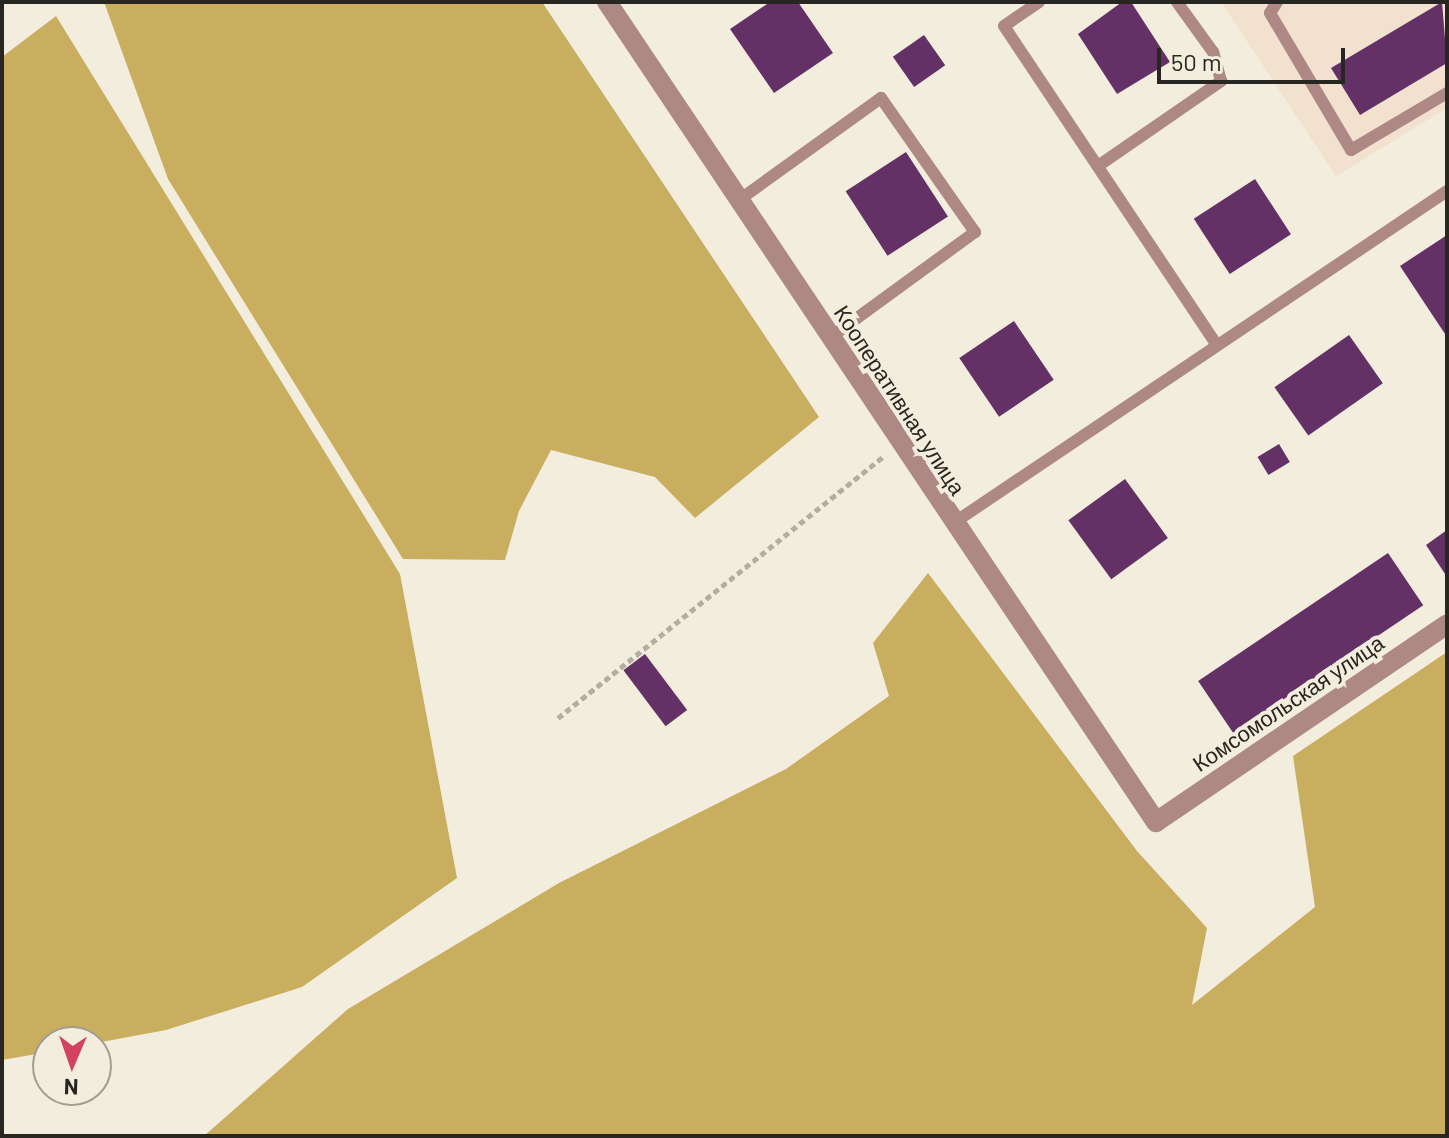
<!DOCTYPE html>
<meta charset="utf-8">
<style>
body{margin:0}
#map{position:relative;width:1449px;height:1138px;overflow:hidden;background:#f3edde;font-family:Barlow,sans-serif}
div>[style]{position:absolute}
.education>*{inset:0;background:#f2e1cf}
.forest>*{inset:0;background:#caae60}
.building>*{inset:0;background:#633165;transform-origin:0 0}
.path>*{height:5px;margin-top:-2.5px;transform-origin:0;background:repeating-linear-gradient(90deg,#b3aea2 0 6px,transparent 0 10px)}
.service>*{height:12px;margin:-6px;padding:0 6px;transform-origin:6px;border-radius:6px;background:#ad8885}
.minor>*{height:20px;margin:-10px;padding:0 10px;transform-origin:10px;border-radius:10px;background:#ad8885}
span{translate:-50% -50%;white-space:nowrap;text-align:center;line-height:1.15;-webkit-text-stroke:8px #f3edde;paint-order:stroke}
.street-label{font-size:22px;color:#282620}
.frame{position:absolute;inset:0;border:4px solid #282620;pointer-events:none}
.north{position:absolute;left:32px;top:1026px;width:80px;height:80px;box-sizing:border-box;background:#f3edde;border:2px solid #a29d92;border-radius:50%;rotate:182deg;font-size:22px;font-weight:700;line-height:32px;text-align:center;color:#282620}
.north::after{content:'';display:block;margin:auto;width:28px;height:36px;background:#d24261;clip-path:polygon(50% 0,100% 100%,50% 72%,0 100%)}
.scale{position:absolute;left:1157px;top:48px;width:188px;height:36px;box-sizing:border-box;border:4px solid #282620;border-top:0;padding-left:10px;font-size:24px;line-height:28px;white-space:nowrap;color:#282620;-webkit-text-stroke:6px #f3edde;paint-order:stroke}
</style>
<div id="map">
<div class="education">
<i style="clip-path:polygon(1221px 2px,1447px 2px,1447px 108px,1336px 176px)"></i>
</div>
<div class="forest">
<i style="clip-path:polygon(104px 2px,542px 2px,819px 417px,695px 518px,655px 477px,551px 450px,519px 511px,505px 560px,403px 559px,168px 179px)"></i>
<i style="clip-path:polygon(56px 16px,400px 574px,457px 878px,302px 987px,166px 1030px,96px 1043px,48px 1042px,48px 1052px,2px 1060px,2px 57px)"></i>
<i style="clip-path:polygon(928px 573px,1137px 851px,1207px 928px,1192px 1005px,1315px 907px,1293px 756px,1447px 652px,1447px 1136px,204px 1136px,348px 1009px,559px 883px,786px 769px,889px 696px,873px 643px)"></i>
</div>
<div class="building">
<i style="clip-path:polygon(770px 2px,798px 2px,833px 53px,774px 93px,730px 29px)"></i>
<i style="clip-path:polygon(1122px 2px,1131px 2px,1170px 62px,1117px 94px,1078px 34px)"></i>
<i style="clip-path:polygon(1442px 2px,1447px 63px,1360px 115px,1331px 68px)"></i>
<i style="left:924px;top:35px;width:37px;height:38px;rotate:55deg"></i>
<i style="left:906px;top:152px;width:77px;height:72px;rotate:57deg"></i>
<i style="left:1255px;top:179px;width:66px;height:73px;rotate:57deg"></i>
<i style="clip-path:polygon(1447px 235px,1447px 337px,1400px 266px)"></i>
<i style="left:1014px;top:321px;width:71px;height:66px;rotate:56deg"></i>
<i style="left:1349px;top:335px;width:59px;height:91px;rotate:55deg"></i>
<i style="left:1279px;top:444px;width:21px;height:25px;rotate:59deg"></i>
<i style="left:1125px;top:479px;width:73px;height:70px;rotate:54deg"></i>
<i style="clip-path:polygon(1447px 530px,1447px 577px,1426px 545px)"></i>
<i style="left:1388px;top:553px;width:63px;height:229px;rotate:56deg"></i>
<i style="left:645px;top:654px;width:70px;height:27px;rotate:53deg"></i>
</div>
<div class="path">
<i style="left:558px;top:718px;width:420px;rotate:-38.8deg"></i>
</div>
<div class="service">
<i style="left:1039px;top:2px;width:42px;rotate:145.6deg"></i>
<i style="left:1004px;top:26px;width:380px;rotate:56.3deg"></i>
<i style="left:1277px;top:2px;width:13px;rotate:122deg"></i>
<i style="left:1270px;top:13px;width:159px;rotate:59.4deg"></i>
<i style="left:1351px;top:150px;width:112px;rotate:-30.7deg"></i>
<i style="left:1098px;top:166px;width:150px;rotate:-34.6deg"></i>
<i style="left:1221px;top:81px;width:30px;rotate:-105deg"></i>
<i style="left:1213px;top:52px;width:62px;rotate:-125.8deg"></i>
<i style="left:739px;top:200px;width:175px;rotate:-35.7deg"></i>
<i style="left:881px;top:98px;width:164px;rotate:55deg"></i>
<i style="left:975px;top:232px;width:178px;rotate:143.9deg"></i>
<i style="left:952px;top:524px;width:597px;rotate:-33.93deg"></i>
</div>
<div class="minor">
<i style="left:607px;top:2px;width:987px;rotate:56.2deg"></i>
<i style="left:1156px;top:822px;width:352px;rotate:-34.2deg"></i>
</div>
<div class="street-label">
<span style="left:900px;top:400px;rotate:57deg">Кооперативная улица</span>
<span style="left:1288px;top:703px;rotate:-34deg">Комсомольская улица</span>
</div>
<div class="frame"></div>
<div class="north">N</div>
<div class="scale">50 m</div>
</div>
